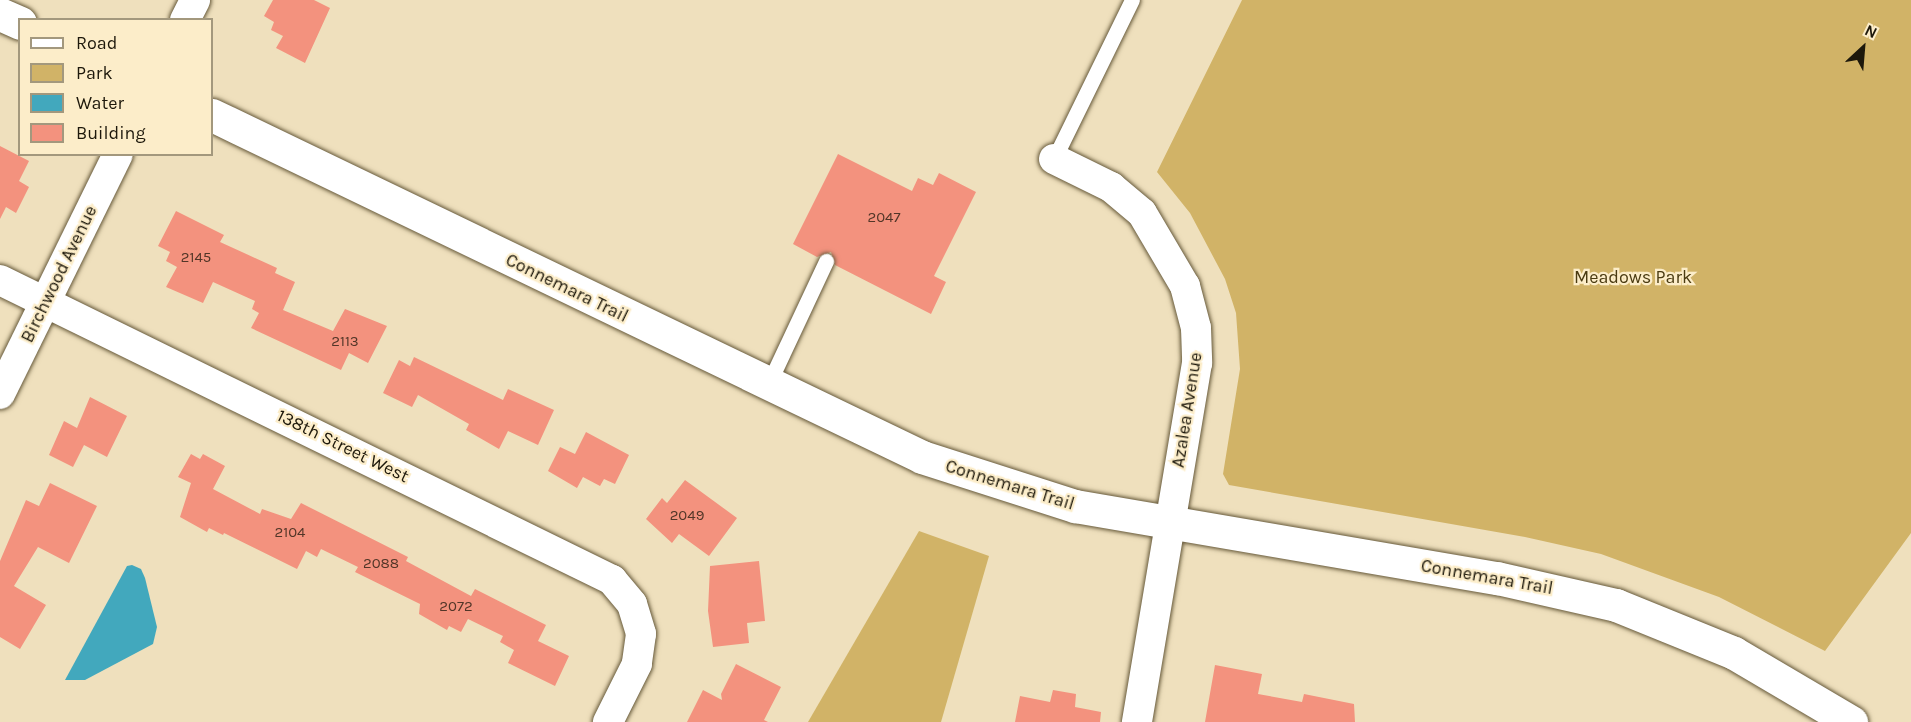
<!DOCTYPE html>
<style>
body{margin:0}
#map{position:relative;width:1911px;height:722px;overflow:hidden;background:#efe0bd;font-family:Karla,sans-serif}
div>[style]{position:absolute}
.green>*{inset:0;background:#d1b367}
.water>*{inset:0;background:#42a8bd}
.building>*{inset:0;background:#f3927e}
.roads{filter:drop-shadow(0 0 2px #66593a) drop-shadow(0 0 2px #66593a)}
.service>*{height:15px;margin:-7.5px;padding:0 7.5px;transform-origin:7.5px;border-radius:7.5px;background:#fff}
.minor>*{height:30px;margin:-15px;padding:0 15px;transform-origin:15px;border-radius:15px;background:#fff}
.tertiary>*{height:33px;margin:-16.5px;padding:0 16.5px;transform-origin:16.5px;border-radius:16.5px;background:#fff}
span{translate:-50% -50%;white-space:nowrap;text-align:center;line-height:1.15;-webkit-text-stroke:4.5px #fcedc9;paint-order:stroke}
.number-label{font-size:15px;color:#523628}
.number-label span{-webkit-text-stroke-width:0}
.street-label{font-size:18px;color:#1d180b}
.park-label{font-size:18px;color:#4a3b12}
.legend{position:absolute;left:18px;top:18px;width:195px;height:138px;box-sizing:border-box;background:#fcedc9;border:2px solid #a3987d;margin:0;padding:8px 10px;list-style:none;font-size:18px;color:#1d180b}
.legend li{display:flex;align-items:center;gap:12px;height:30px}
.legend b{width:30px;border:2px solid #a3987d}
.north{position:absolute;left:1833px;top:18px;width:60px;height:60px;-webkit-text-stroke:4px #fcedc9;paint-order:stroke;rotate:26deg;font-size:16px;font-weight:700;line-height:24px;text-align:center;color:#1d180b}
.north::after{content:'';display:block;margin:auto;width:21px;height:27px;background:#1d180b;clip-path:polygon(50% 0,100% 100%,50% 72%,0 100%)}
</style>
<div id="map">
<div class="green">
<i style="clip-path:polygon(1242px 0,1911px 0,1911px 533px,1825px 651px,1719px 597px,1601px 554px,1525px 537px,1229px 485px,1223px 474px,1240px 369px,1236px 313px,1225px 279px,1190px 213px,1157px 172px)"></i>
<i style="clip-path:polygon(919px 531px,989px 556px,941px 722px,808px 722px)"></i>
</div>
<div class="water">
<i style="clip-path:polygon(132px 565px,141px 569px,145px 578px,157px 627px,153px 644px,85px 680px,65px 680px,127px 566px)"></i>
</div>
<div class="building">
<i style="clip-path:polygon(273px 0,314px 0,330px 8px,305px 63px,276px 48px,283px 36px,271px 30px,274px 22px,264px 16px)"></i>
<i style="clip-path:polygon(0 146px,29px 161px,19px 181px,29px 187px,16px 213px,6px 207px,0 219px)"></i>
<i style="clip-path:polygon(838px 154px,912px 191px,918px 178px,933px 185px,939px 173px,976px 192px,934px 276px,946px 282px,931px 314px,835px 265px,831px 252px,817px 257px,793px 244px)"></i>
<i style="clip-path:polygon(176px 211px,224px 235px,220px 242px,277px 268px,275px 273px,295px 282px,283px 310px,333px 331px,345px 309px,387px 326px,368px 363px,349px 353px,341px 370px,251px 328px,259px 313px,252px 309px,255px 301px,213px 282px,203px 303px,166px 287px,177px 267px,166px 261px,170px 252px,158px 246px)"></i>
<i style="clip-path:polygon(414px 357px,503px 400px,508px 389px,554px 410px,538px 445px,508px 431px,499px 449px,466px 430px,469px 424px,418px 395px,412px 407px,383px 393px,399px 360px,410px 366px)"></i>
<i style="clip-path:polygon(90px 397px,127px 416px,107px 457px,84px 445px,73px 467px,49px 455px,64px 421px,77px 428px)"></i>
<i style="clip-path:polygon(586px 432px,629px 455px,615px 484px,604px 479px,600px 486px,583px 477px,577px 488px,548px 471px,560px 447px,575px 454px)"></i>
<i style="clip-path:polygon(191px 454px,200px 459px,203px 454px,225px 466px,213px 489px,260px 514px,262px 509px,291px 519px,301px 503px,408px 557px,406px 561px,471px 596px,475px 589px,546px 625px,538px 641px,569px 656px,555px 686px,508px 663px,514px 650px,500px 642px,503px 636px,468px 619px,461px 632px,449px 626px,447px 630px,419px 614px,420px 604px,355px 572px,358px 567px,321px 549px,317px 557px,306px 551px,297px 569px,224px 533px,223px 535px,209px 528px,207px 532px,180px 517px,191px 483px,178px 477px)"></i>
<i style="clip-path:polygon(685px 480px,737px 518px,709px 556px,679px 534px,672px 543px,646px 519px,662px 498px,667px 503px)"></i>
<i style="clip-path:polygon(50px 483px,97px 506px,69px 563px,38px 547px,14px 586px,46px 605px,20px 649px,0 637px,0 561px,26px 500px,39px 506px)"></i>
<i style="clip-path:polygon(759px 561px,765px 621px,747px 623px,749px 643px,713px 647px,708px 611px,710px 566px)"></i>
<i style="clip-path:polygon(736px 664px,781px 687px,764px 720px,768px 722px,687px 722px,703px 690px,722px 700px,721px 694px)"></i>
<i style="clip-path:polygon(1215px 665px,1262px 674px,1258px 694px,1302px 702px,1304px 694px,1354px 704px,1355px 722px,1205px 722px)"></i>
<i style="clip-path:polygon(1053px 690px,1076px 694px,1075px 707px,1101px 712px,1100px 722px,1015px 722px,1020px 696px,1050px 702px)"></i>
</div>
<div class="roads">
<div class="service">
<i style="left:1054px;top:159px;width:177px;rotate:-63.9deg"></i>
<i style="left:768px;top:385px;width:137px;rotate:-64.9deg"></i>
</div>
<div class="minor">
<i style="left:185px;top:20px;width:22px;rotate:-63deg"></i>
<i style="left:1054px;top:159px;width:64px;rotate:26.2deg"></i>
<i style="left:1111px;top:187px;width:40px;rotate:40deg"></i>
<i style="left:1142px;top:213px;width:85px;rotate:59.5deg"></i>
<i style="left:1185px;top:286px;width:43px;rotate:75.3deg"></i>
<i style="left:1196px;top:328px;width:35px;rotate:88deg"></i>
<i style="left:1197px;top:363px;width:364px;rotate:99.5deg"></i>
<i style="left:0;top:280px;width:682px;rotate:26.11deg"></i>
<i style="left:612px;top:580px;width:31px;rotate:50deg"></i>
<i style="left:632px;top:604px;width:31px;rotate:73deg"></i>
<i style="left:641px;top:634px;width:30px;rotate:98deg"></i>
<i style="left:637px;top:664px;width:65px;rotate:116.6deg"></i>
<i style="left:0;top:394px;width:267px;rotate:-63.8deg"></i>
</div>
<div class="tertiary">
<i style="left:0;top:14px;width:22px;rotate:24deg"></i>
<i style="left:212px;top:115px;width:788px;rotate:25.72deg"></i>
<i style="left:922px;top:457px;width:161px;rotate:17.8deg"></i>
<i style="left:1075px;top:506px;width:428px;rotate:9.7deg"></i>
<i style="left:1497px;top:578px;width:122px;rotate:12.8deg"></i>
<i style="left:1616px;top:605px;width:127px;rotate:22.1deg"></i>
<i style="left:1734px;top:653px;width:136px;rotate:30.5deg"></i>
</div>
</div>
<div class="number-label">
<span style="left:884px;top:218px">2047</span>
<span style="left:196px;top:258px">2145</span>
<span style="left:345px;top:342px">2113</span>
<span style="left:687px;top:516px">2049</span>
<span style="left:290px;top:533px">2104</span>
<span style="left:381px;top:564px">2088</span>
<span style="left:456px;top:607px">2072</span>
</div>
<div class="street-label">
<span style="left:59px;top:274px;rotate:-64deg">Birchwood Avenue</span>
<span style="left:567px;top:288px;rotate:26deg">Connemara Trail</span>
<span style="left:1187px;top:410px;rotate:-81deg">Azalea Avenue</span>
<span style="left:343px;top:446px;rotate:26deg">138th Street West</span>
<span style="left:1010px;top:485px;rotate:17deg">Connemara Trail</span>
<span style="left:1487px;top:577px;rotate:10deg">Connemara Trail</span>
</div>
<div class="park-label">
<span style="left:1633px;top:277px">Meadows Park</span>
</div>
<ul class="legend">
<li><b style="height:8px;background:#fff"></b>Road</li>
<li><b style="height:16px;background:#d1b367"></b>Park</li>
<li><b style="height:16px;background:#42a8bd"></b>Water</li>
<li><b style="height:16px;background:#f3927e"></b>Building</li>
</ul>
<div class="north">N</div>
</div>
